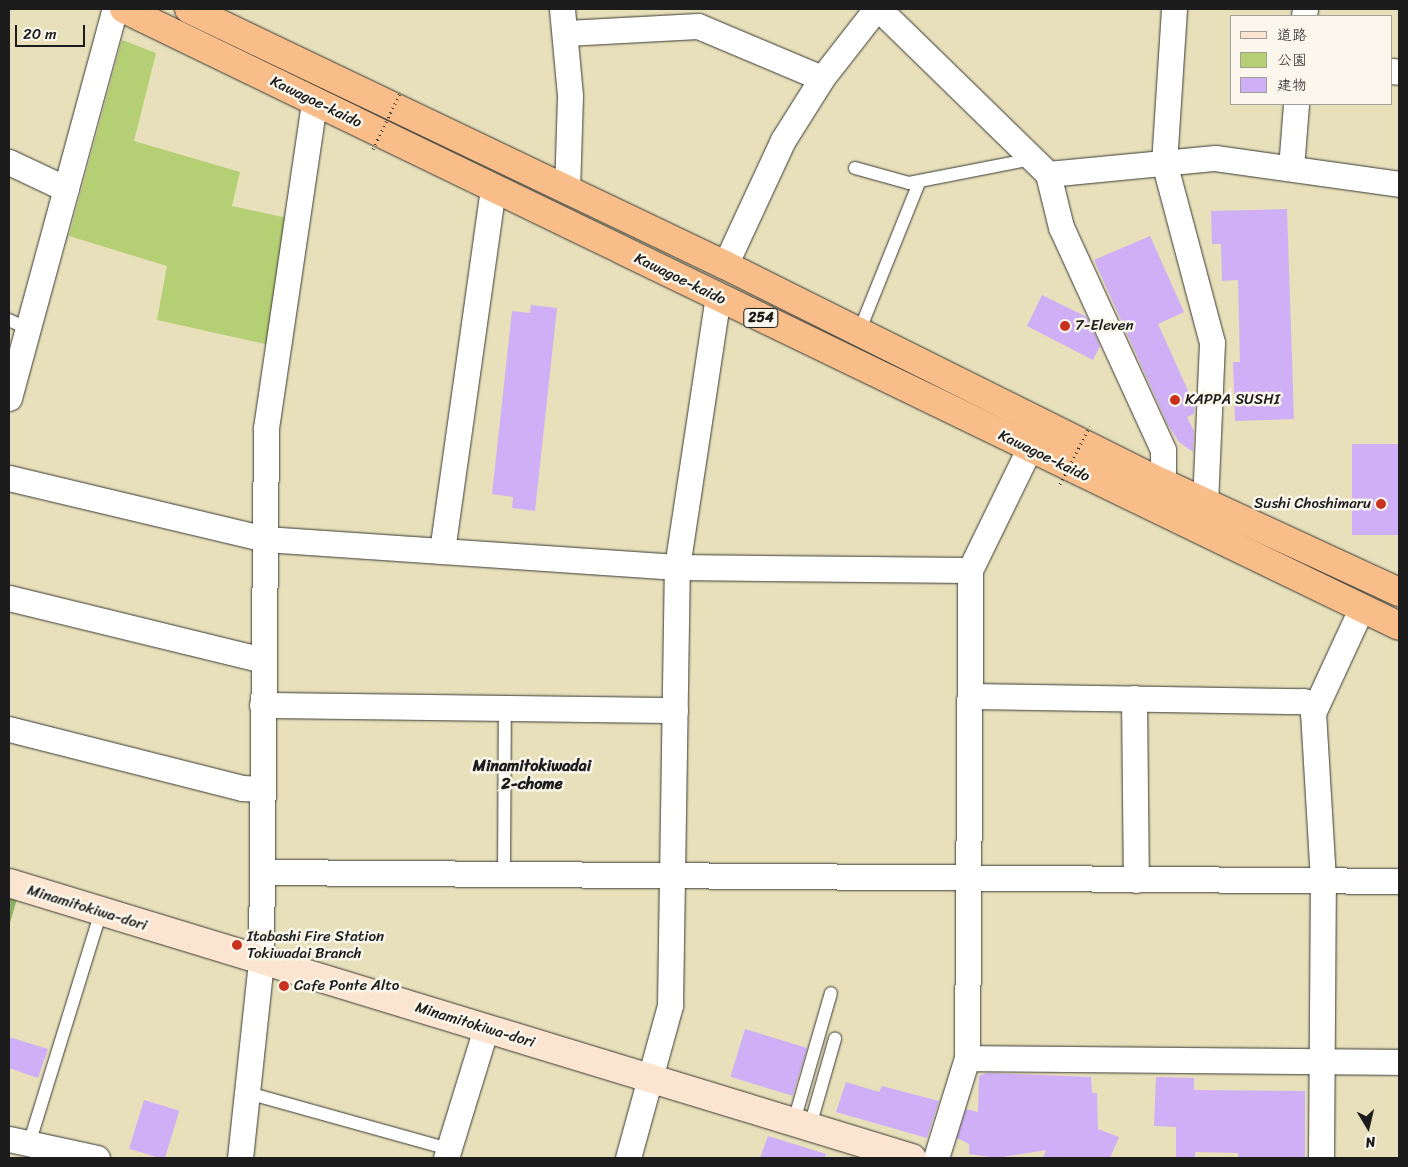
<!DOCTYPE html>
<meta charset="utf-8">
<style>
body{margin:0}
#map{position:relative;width:1408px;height:1167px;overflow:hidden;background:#e7e0bb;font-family:Sriracha,"Klee One",sans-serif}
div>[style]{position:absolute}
.green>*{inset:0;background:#b5cf75}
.forest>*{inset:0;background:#90b266}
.building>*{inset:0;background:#cfaff6;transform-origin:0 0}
.roads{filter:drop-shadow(0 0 1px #3a3934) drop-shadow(0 0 1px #3a3934)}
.lane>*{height:12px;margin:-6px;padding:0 6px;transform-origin:6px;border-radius:6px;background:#fff}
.street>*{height:25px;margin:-12.5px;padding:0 12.5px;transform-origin:12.5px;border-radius:12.5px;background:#fff}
.secondary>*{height:28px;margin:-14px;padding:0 14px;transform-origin:14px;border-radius:14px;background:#fce5d0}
.highway>*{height:28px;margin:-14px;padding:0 14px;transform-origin:14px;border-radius:14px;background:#f8bd89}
.path-bridge>*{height:3px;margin-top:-1.5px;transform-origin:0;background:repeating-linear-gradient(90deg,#3a3934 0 1px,transparent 0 5px)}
.dots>*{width:14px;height:14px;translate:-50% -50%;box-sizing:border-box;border:2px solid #fbf7ec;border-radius:50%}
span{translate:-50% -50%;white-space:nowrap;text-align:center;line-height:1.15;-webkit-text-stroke:5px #fbf7ec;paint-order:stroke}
.shield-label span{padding:1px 4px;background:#fbf7ec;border:1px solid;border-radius:4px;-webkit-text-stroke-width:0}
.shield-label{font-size:14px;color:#1c1c1c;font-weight:700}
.street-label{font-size:15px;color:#1c1c1c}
.poi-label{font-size:15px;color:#1c1c1c}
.left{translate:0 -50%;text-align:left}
.right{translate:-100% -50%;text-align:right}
.neighbourhood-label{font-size:16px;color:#1c1c1c;font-weight:700}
.frame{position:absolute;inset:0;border:10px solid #1c1c1c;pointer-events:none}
.legend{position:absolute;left:1230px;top:15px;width:162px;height:90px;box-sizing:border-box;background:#fbf7ec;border:1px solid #a29f99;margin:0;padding:6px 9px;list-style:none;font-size:15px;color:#1c1c1c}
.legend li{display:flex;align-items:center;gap:10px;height:25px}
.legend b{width:25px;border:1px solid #a29f99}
.north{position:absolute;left:1343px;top:1102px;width:50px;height:50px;-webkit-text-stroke:4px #fbf7ec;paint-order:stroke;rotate:171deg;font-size:14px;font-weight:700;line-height:20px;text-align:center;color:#1c1c1c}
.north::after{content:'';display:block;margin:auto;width:18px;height:22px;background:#1c1c1c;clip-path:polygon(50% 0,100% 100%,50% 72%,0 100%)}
.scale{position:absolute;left:15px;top:25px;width:70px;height:22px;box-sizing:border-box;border:2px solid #1c1c1c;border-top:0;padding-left:6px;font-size:15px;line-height:18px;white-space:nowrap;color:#1c1c1c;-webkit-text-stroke:4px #fbf7ec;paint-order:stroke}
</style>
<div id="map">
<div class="green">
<i style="clip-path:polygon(122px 40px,156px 53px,134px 141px,240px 172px,232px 206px,287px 218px,270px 345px,157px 320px,167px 266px,69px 236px)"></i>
</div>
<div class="forest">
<i style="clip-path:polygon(9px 895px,17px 899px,9px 926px)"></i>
</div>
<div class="building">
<i style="clip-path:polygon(1287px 209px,1294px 419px,1235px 421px,1233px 362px,1240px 362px,1238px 280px,1222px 281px,1221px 244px,1212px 244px,1211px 211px)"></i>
<i style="clip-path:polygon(1150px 236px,1184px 312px,1158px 324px,1195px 406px,1194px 414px,1187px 417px,1194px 431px,1193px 452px,1179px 442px,1168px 425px,1094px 260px)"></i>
<i style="clip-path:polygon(1042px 295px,1087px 317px,1100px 346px,1093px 360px,1027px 326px)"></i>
<i style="clip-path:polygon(531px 305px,557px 308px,535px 511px,512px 508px,513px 497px,492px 494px,512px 311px,530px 313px)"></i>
<i style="left:1399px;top:444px;width:91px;height:47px;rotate:90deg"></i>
<i style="left:745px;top:1029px;width:65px;height:50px;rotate:17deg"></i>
<i style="clip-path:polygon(9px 1037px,48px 1049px,38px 1078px,9px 1068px)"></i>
<i style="clip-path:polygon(987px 1073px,1091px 1077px,1092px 1093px,1097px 1093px,1098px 1129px,1119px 1137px,1110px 1158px,1043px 1158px,1046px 1150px,997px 1158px,969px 1154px,969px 1144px,957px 1138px,966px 1109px,978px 1112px,979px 1076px)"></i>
<i style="clip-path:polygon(1156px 1077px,1194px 1078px,1194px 1090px,1305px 1091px,1305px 1158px,1238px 1158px,1238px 1153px,1195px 1152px,1195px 1158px,1176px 1158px,1176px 1127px,1154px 1126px)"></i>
<i style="clip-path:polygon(846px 1082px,879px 1092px,882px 1086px,939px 1101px,927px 1138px,836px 1112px)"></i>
<i style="left:144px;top:1100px;width:37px;height:51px;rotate:17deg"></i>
<i style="clip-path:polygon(768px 1136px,826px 1154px,825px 1158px,760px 1158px)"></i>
</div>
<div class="roads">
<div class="lane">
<i style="left:855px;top:168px;width:56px;rotate:15.5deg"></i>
<i style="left:909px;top:183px;width:126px;rotate:-11deg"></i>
<i style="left:9px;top:320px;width:21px;rotate:25deg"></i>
<i style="left:859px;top:332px;width:161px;rotate:-68.1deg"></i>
<i style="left:504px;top:873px;width:166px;rotate:-89.7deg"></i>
<i style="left:248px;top:1093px;width:209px;rotate:15.6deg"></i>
<i style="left:794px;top:1121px;width:133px;rotate:-73.9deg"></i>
<i style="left:810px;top:1126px;width:91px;rotate:-74deg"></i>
<i style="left:29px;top:1144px;width:244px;rotate:-72.8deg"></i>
</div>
<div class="street">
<i style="left:562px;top:9px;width:87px;rotate:84.7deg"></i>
<i style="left:570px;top:96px;width:94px;rotate:91.8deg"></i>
<i style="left:879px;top:9px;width:236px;rotate:44.3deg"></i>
<i style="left:1048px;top:174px;width:168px;rotate:-5.5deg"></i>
<i style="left:1215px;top:158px;width:186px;rotate:8deg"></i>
<i style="left:1174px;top:9px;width:153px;rotate:93.7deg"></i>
<i style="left:1164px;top:162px;width:187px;rotate:75.1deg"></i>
<i style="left:1212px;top:343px;width:158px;rotate:92.5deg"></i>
<i style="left:1304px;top:16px;width:7px;rotate:-82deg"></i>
<i style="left:566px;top:33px;width:132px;rotate:-3deg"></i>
<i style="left:698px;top:26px;width:134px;rotate:22.8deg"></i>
<i style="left:1392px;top:71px;width:7px;rotate:8deg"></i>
<i style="left:9px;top:162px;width:63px;rotate:25.3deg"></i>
<i style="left:1291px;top:168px;width:64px;rotate:-85.5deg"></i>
<i style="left:1048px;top:174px;width:55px;rotate:76.2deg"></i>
<i style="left:1061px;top:227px;width:245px;rotate:65.4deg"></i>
<i style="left:1163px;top:450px;width:33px;rotate:90deg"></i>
<i style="left:725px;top:265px;width:138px;rotate:-65.1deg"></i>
<i style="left:783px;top:140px;width:73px;rotate:-57.8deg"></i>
<i style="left:822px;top:78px;width:88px;rotate:-52deg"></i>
<i style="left:9px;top:398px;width:403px;rotate:-74.8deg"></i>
<i style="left:9px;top:478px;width:263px;rotate:13.4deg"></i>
<i style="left:265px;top:539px;width:413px;rotate:3.9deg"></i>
<i style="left:677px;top:567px;width:293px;rotate:0.6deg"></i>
<i style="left:442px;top:551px;width:367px;rotate:-82deg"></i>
<i style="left:9px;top:598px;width:262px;rotate:13.7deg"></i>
<i style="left:970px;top:696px;width:333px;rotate:0.9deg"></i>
<i style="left:1303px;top:701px;width:14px;rotate:17deg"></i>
<i style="left:1134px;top:698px;width:182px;rotate:89.4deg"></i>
<i style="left:262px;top:705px;width:413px;rotate:0.7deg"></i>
<i style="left:9px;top:729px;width:240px;rotate:14.2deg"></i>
<i style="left:242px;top:788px;width:21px;rotate:3deg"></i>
<i style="left:262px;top:872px;width:1137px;rotate:0.45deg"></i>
<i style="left:967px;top:1058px;width:432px;rotate:0.5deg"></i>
<i style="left:9px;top:1139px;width:90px;rotate:12.2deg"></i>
<i style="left:240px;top:1158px;width:198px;rotate:-83.9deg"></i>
<i style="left:261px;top:961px;width:533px;rotate:-89.46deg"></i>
<i style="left:266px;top:428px;width:331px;rotate:-81.6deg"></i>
<i style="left:446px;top:1158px;width:136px;rotate:-72.9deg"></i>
<i style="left:628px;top:1158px;width:159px;rotate:-74.6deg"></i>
<i style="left:670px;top:1005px;width:438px;rotate:-89.1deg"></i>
<i style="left:677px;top:567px;width:273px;rotate:-81.4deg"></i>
<i style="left:936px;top:1158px;width:105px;rotate:-72.8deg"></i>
<i style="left:967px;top:1058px;width:488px;rotate:-89.6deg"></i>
<i style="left:970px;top:570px;width:135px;rotate:-64deg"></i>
<i style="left:1321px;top:1158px;width:278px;rotate:-89.6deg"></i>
<i style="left:1323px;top:880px;width:167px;rotate:-93.4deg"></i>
<i style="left:1313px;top:713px;width:115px;rotate:-65.2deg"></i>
</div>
<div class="secondary">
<i style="left:9px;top:883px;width:944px;rotate:16.94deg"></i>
</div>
<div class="highway">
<i style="left:124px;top:9px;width:1416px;rotate:25.82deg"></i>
<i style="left:189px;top:9px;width:594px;rotate:25.53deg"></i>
<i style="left:725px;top:265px;width:489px;rotate:26.5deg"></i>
<i style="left:1163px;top:483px;width:260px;rotate:24.8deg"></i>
</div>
</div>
<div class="path-bridge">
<i style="left:373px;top:149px;width:64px;rotate:-64.2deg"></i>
<i style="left:1060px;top:484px;width:65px;rotate:-62.7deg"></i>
</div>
<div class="dots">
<i style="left:1065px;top:326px;background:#c8321e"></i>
<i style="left:1175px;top:400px;background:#c8321e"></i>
<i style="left:1381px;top:504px;background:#c8321e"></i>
<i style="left:237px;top:945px;background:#c8321e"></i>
<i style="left:284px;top:986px;background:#c8321e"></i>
</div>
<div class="shield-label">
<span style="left:761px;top:318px">254</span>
</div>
<div class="street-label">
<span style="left:316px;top:102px;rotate:26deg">Kawagoe-kaido</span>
<span style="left:680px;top:279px;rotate:26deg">Kawagoe-kaido</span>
<span style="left:1044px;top:456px;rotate:26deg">Kawagoe-kaido</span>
<span style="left:87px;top:908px;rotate:17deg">Minamitokiwa-dori</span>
<span style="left:475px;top:1025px;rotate:17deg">Minamitokiwa-dori</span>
</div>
<div class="poi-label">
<span class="left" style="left:1075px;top:326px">7-Eleven</span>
<span class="left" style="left:1185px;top:400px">KAPPA SUSHI</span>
<span class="right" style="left:1371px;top:504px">Sushi Choshimaru</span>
<span class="left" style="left:247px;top:945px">Itabashi Fire Station<br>Tokiwadai Branch</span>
<span class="left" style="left:294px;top:986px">Cafe Ponte Alto</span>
</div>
<div class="neighbourhood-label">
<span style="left:532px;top:775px">Minamitokiwadai<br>2-chome</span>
</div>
<div class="frame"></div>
<ul class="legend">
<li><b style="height:6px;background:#fce5d0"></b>道路</li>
<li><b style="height:14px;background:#b5cf75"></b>公園</li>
<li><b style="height:14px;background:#cfaff6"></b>建物</li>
</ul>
<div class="north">N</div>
<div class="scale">20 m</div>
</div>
